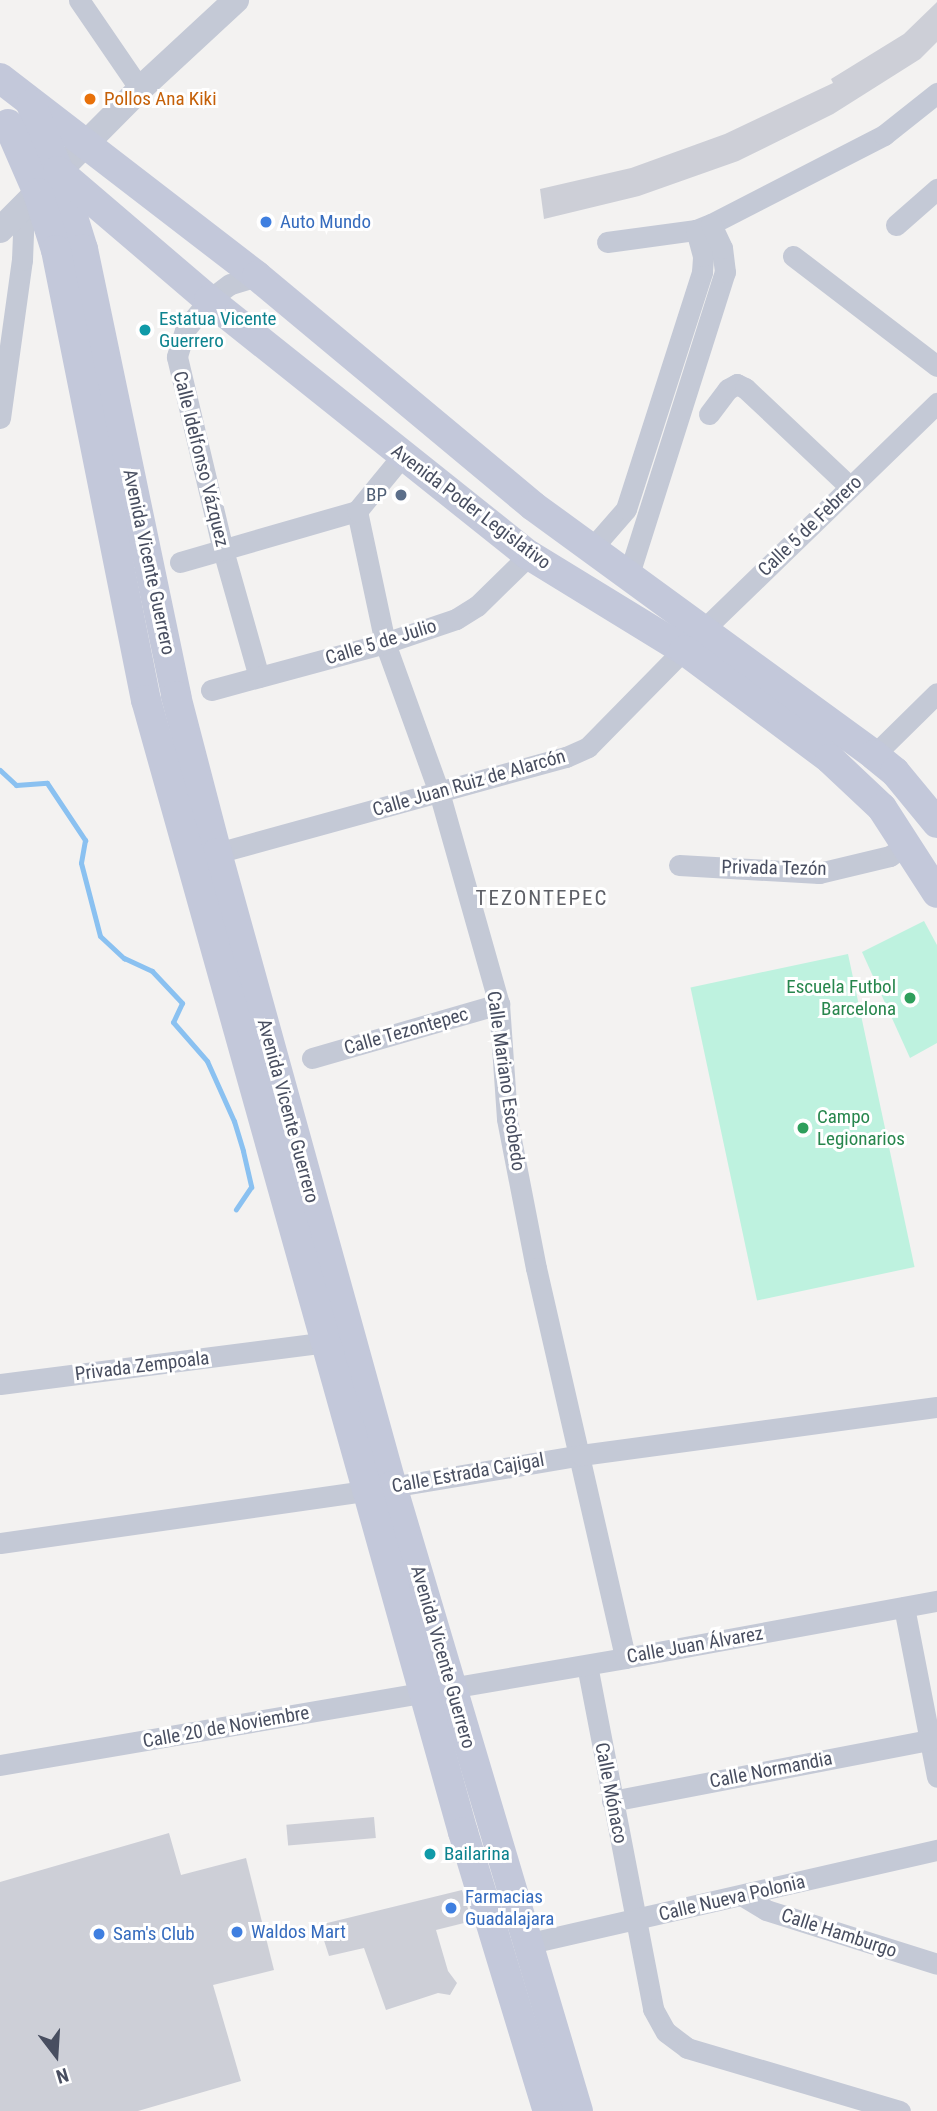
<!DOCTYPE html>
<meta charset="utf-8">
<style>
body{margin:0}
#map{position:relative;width:937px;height:2111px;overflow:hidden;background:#f3f2f1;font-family:"Roboto Condensed",sans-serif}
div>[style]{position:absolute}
.green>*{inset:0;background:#bef2df;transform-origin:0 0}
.stream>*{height:5px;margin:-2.5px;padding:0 2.5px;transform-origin:2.5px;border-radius:2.5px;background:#8ac1f1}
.building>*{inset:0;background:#cdcfd7;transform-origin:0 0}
.minor>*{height:21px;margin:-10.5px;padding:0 10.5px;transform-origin:10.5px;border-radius:10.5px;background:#c4c9d6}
.tertiary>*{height:26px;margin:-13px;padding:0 13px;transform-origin:13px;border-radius:13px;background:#c4c9d6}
.secondary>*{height:30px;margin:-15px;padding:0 15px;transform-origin:15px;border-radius:15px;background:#c3c8da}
.dots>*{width:19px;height:19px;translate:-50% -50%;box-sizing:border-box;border:4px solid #fff;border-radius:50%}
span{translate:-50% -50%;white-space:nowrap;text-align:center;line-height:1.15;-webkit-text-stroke:6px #fff;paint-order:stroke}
.food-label{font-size:19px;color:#c56008}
.left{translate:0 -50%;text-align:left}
.shop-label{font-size:19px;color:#366cbe}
.culture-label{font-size:19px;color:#0d838f}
.street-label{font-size:19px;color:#484e60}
.service-label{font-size:19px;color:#4e5e75}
.right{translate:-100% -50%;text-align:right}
.leisure-label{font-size:19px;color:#27864d}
.neighbourhood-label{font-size:21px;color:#5d5f66;letter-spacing:2px}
.north{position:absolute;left:21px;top:2020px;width:70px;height:70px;-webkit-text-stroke:5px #fff;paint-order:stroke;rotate:163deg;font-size:19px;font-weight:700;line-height:28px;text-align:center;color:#484e60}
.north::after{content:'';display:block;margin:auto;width:24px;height:32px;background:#484e60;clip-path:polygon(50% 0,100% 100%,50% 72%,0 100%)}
</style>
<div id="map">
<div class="green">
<i style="clip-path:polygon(924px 921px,937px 945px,937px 1043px,910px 1058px,862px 952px)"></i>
<i style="left:848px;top:954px;width:320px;height:161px;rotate:78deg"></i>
</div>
<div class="stream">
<i style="left:0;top:770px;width:22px;rotate:43deg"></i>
<i style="left:16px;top:785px;width:31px;rotate:-4deg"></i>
<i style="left:47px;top:783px;width:69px;rotate:56.3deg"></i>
<i style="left:85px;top:840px;width:23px;rotate:100deg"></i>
<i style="left:81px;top:863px;width:75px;rotate:75.4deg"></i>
<i style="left:100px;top:936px;width:33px;rotate:43deg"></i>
<i style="left:124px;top:958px;width:31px;rotate:25deg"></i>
<i style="left:152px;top:971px;width:44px;rotate:46.8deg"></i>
<i style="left:182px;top:1003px;width:21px;rotate:115deg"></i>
<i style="left:173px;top:1022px;width:52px;rotate:48.9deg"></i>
<i style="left:207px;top:1061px;width:66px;rotate:65.8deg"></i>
<i style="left:234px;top:1121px;width:31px;rotate:73deg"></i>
<i style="left:243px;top:1151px;width:37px;rotate:77deg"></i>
<i style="left:251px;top:1187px;width:27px;rotate:124deg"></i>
</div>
<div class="building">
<i style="clip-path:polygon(937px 2px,937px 42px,920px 59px,833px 114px,738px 161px,639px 196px,544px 219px,540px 189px,631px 168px,725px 134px,833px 83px,831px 79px,904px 34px)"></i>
<i style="left:374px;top:1817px;width:21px;height:88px;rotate:85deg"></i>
<i style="clip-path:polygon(169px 1833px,181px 1875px,246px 1858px,274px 1970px,213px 1985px,241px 2081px,138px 2111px,0 2111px,0 1882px)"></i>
<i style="clip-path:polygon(462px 1890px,472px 1921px,436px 1930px,448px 1971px,457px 1983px,450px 1995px,438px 1993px,386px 2010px,364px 1948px,329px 1956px,319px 1925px)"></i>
</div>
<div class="minor">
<i style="left:79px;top:0;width:108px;rotate:55.6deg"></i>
<i style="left:896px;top:225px;width:55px;rotate:-41.3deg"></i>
<i style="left:607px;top:242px;width:90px;rotate:-7.7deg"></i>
<i style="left:696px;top:230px;width:16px;rotate:-22deg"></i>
<i style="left:711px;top:224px;width:195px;rotate:-27.2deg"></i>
<i style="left:884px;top:135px;width:68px;rotate:-38.4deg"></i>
<i style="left:793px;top:256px;width:181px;rotate:37.4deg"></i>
<i style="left:257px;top:276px;width:28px;rotate:163deg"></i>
<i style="left:230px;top:284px;width:26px;rotate:143deg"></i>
<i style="left:209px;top:300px;width:38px;rotate:129deg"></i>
<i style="left:185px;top:330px;width:28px;rotate:107deg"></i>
<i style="left:177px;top:357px;width:198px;rotate:76.6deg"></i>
<i style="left:223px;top:550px;width:132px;rotate:74.2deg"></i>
<i style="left:709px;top:414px;width:31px;rotate:-53deg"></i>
<i style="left:728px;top:389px;width:10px;rotate:-29deg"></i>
<i style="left:737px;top:384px;width:9px;rotate:27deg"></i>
<i style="left:745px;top:388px;width:144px;rotate:43.3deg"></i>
<i style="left:0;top:418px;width:160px;rotate:-82.1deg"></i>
<i style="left:22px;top:260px;width:51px;rotate:-87.8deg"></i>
<i style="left:357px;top:511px;width:135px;rotate:78deg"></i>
<i style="left:385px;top:643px;width:158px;rotate:70.1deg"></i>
<i style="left:439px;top:792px;width:220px;rotate:74.2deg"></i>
<i style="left:499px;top:1004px;width:115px;rotate:86deg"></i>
<i style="left:507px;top:1119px;width:152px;rotate:79deg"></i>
<i style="left:536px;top:1268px;width:400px;rotate:77.1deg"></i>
<i style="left:593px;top:547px;width:50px;rotate:-49deg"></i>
<i style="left:626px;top:509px;width:249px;rotate:-72.2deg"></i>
<i style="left:702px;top:272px;width:16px;rotate:-86deg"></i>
<i style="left:703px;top:256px;width:27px;rotate:-105deg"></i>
<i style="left:180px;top:562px;width:184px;rotate:-16.1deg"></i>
<i style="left:357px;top:511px;width:71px;rotate:-50.7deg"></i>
<i style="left:629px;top:574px;width:317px;rotate:-72.4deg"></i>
<i style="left:725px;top:272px;width:24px;rotate:-97deg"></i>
<i style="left:722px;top:248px;width:26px;rotate:-115deg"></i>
<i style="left:211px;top:690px;width:180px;rotate:-15.1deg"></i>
<i style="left:385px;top:643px;width:75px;rotate:-18.7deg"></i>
<i style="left:456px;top:619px;width:25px;rotate:-32deg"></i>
<i style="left:477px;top:606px;width:73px;rotate:-44.4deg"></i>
<i style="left:874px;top:755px;width:88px;rotate:-44.5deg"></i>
<i style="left:217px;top:853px;width:362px;rotate:-15.4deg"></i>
<i style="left:566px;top:757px;width:24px;rotate:-24deg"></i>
<i style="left:588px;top:747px;width:165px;rotate:-45.5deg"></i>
<i style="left:704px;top:629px;width:325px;rotate:-44.1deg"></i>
<i style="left:679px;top:865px;width:140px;rotate:3.3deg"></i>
<i style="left:819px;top:873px;width:73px;rotate:-13.5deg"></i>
<i style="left:890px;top:856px;width:19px;rotate:-35deg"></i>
<i style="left:312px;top:1058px;width:195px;rotate:-16.1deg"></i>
<i style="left:0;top:1384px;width:341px;rotate:-7.3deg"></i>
<i style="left:0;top:1543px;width:371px;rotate:-8.1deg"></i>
<i style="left:367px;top:1491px;width:217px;rotate:-9.5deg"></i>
<i style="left:581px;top:1455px;width:359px;rotate:-7.7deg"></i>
<i style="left:904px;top:1607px;width:173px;rotate:79deg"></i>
<i style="left:587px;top:1665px;width:350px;rotate:79.1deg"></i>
<i style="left:653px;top:2009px;width:26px;rotate:61deg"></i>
<i style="left:666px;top:2032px;width:26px;rotate:37deg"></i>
<i style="left:687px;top:2048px;width:222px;rotate:16.5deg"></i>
<i style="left:0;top:1765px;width:634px;rotate:-9.71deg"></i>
<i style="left:625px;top:1658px;width:317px;rotate:-10.4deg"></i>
<i style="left:612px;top:1801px;width:324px;rotate:-10.9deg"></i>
<i style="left:743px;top:1896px;width:27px;rotate:31deg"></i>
<i style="left:766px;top:1910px;width:179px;rotate:17.5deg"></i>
<i style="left:526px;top:1944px;width:422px;rotate:-12.9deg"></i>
</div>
<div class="tertiary">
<i style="left:0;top:230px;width:199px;rotate:-45.2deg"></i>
<i style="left:140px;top:89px;width:131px;rotate:-42.8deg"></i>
</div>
<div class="secondary">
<i style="left:0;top:78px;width:324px;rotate:37.6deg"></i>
<i style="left:257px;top:276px;width:359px;rotate:39.8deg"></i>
<i style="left:533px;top:506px;width:422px;rotate:36.1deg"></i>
<i style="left:874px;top:755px;width:27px;rotate:39deg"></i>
<i style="left:895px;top:772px;width:66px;rotate:50.5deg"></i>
<i style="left:31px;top:104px;width:74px;rotate:67.6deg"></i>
<i style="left:59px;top:172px;width:81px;rotate:72.7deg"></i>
<i style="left:83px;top:249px;width:457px;rotate:78.2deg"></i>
<i style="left:176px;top:696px;width:162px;rotate:75.4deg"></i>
<i style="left:217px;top:853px;width:657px;rotate:74.55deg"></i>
<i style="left:392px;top:1486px;width:652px;rotate:73.43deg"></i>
<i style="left:8px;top:124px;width:75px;rotate:66.5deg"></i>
<i style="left:38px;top:193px;width:60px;rotate:72.5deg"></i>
<i style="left:56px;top:250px;width:459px;rotate:78.7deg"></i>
<i style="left:146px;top:700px;width:1176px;rotate:74.36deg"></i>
<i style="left:463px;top:1832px;width:292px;rotate:73.1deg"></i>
<i style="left:58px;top:171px;width:199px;rotate:40.5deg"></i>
<i style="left:209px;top:300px;width:409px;rotate:38.6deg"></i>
<i style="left:529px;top:555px;width:182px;rotate:31.5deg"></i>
<i style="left:684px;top:650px;width:182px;rotate:36.7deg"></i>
<i style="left:830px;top:759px;width:71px;rotate:43.3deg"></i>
<i style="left:882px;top:808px;width:101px;rotate:57.1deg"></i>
</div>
<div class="dots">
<i style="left:90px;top:99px;background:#e8710a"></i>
<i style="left:266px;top:222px;background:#3f7fe0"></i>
<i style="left:145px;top:330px;background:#0f9aa8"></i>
<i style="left:401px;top:495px;background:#5c6f8a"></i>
<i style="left:910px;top:998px;background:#2e9e5b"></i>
<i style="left:803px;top:1128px;background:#2e9e5b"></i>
<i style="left:430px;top:1854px;background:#0f9aa8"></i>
<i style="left:451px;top:1908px;background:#3f7fe0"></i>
<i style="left:237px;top:1932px;background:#3f7fe0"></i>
<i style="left:99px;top:1934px;background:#3f7fe0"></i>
</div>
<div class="food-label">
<span class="left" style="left:104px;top:99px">Pollos Ana Kiki</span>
</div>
<div class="shop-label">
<span class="left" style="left:280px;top:222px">Auto Mundo</span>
<span class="left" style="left:465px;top:1908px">Farmacias<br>Guadalajara</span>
<span class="left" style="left:251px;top:1932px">Waldos Mart</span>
<span class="left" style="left:113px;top:1934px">Sam's Club</span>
</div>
<div class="culture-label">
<span class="left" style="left:159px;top:330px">Estatua Vicente<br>Guerrero</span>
<span class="left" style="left:444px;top:1854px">Bailarina</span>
</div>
<div class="street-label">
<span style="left:201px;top:459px;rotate:76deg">Calle Idelfonso Vázquez</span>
<span style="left:471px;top:507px;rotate:37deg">Avenida Poder Legislativo</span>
<span style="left:810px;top:526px;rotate:-44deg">Calle 5 de Febrero</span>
<span style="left:149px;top:562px;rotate:78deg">Avenida Vicente Guerrero</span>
<span style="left:381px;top:642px;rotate:-17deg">Calle 5 de Julio</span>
<span style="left:469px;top:783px;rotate:-16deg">Calle Juan Ruiz de Alarcón</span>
<span style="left:774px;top:868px;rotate:1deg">Privada Tezón</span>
<span style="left:406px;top:1031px;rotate:-16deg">Calle Tezontepec</span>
<span style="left:506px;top:1081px;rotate:82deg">Calle Mariano Escobedo</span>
<span style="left:288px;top:1111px;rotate:75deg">Avenida Vicente Guerrero</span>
<span style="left:142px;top:1366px;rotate:-7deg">Privada Zempoala</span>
<span style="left:468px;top:1473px;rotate:-10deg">Calle Estrada Cajigal</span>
<span style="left:695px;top:1645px;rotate:-10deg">Calle Juan Álvarez</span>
<span style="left:443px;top:1657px;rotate:74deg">Avenida Vicente Guerrero</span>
<span style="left:226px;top:1727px;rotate:-10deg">Calle 20 de Noviembre</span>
<span style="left:771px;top:1770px;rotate:-11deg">Calle Normandia</span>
<span style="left:611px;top:1793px;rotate:79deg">Calle Mónaco</span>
<span style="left:732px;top:1898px;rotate:-13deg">Calle Nueva Polonia</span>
<span style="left:839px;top:1933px;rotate:18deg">Calle Hamburgo</span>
</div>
<div class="service-label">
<span class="right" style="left:387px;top:495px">BP</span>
</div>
<div class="leisure-label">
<span class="right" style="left:896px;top:998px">Escuela Futbol<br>Barcelona</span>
<span class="left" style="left:817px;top:1128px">Campo<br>Legionarios</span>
</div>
<div class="neighbourhood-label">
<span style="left:542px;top:898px">TEZONTEPEC</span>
</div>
<div class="north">N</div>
</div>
